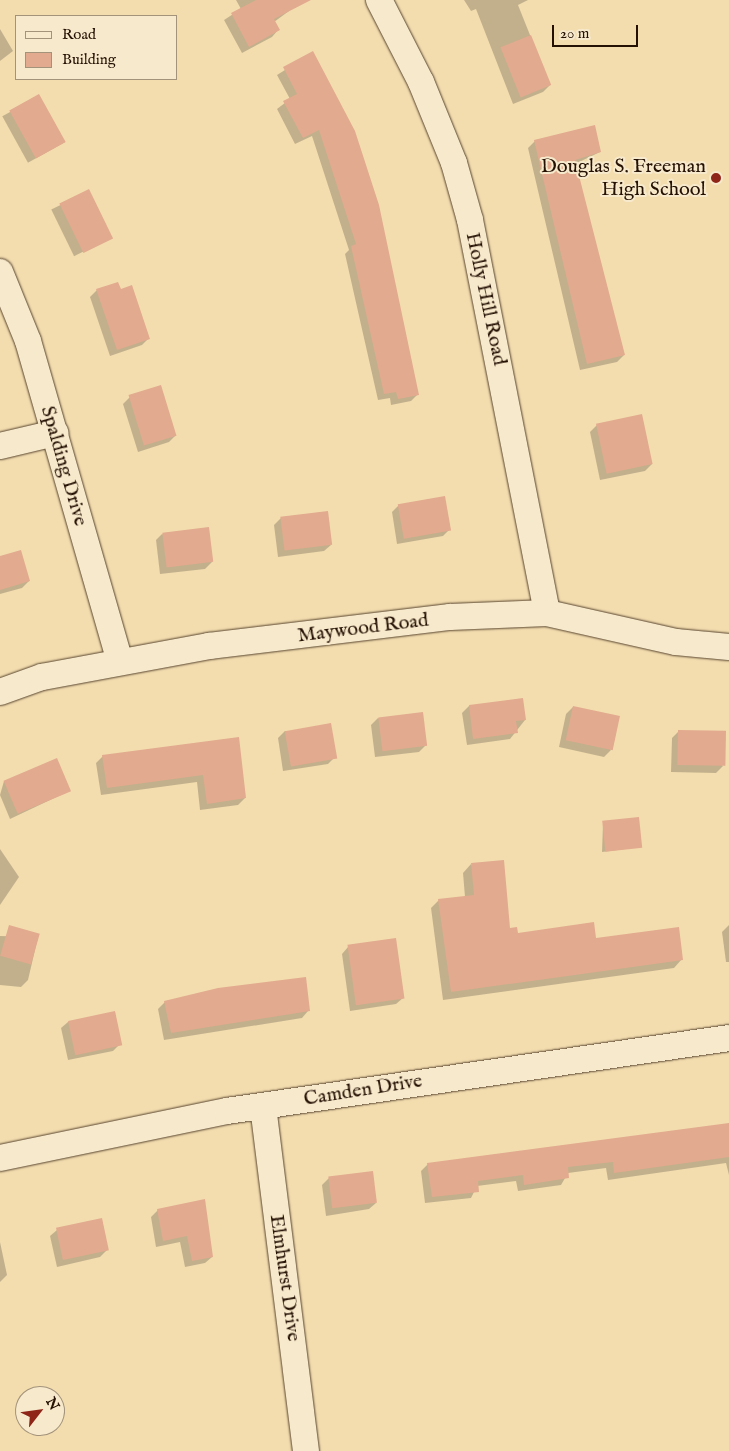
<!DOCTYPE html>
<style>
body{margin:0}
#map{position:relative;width:729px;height:1451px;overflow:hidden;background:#f3ddaf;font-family:"IM FELL English",serif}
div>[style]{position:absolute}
.shadow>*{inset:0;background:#0003;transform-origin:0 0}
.building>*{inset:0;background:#e2aa8e;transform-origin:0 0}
.roads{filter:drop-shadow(0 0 1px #58442f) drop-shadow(0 0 1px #58442f)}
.street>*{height:26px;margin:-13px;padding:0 13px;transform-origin:13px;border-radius:13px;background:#f7e9cb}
.dots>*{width:14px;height:14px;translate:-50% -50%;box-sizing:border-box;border:2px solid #f7e9cb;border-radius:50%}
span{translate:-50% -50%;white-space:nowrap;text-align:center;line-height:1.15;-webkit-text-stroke:4px #f7e9cb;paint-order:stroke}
.poi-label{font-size:20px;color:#251104}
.right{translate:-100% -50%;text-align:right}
.street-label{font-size:20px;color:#251104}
.legend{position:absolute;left:15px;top:15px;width:162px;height:65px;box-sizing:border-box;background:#f7e9cb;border:1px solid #a3937b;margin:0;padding:6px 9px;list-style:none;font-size:15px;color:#251104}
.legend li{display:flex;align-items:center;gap:10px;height:25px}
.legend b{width:25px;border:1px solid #a3937b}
.north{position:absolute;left:15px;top:1386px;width:50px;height:50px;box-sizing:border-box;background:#f7e9cb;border:1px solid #a3937b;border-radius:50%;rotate:60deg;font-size:14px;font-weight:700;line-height:20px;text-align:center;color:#251104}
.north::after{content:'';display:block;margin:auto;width:18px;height:22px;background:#8f2418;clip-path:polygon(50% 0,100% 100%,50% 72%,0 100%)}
.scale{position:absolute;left:552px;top:25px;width:86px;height:22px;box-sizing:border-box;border:2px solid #251104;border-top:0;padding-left:6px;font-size:15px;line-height:18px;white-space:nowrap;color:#251104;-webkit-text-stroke:4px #f7e9cb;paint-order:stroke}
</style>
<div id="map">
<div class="shadow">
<i style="clip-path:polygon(236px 0,283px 0,289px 11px,274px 22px,278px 30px,272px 37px,242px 53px,224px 20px,241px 9px)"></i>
<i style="clip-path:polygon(464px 0,528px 0,518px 5px,550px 85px,543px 92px,513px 104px,476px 9px,471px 11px)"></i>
<i style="clip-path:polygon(0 29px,13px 51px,0 61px)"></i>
<i style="clip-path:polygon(312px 53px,418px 394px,411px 401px,391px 405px,390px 398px,378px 400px,345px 254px,349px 250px,312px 136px,295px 144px,277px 109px,290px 99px,277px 75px)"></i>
<i style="left:39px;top:96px;width:53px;height:42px;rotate:61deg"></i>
<i style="clip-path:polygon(535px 141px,600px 152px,575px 164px,624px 355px,617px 362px,580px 370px,528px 148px)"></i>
<i style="left:89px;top:191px;width:52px;height:42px;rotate:64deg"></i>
<i style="clip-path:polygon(97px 290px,120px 290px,149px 338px,142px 345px,110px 356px,90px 297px)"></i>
<i style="clip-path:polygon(130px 397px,176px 435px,169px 442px,138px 452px,123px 404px)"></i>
<i style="clip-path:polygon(597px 425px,652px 464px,645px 471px,600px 480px,590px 432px)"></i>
<i style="clip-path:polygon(399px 505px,450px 529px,443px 536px,397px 544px,392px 512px)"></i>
<i style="clip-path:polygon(281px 518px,331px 545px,324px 551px,278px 557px,274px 525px)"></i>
<i style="clip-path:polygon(162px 534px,212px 562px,205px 569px,160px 574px,156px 540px)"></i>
<i style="clip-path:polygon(0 557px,29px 581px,22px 588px,0 594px)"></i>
<i style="clip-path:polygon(522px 699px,525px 720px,510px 739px,467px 745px,462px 713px,469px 706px)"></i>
<i style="clip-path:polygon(573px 707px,611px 750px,604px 757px,559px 747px,566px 714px)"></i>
<i style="clip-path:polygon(378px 718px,426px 745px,419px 752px,375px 757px,371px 725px)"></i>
<i style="clip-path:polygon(285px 731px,335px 757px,328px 764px,283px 771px,278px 738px)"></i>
<i style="clip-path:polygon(679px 731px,723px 766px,716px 773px,671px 772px,672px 738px)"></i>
<i style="clip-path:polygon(238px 738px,245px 798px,238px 805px,200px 810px,197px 782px,101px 795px,96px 763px,103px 756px)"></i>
<i style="clip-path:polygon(4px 781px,69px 791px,10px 819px,0 795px)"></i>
<i style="clip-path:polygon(603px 824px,640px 847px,602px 852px)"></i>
<i style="clip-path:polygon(0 849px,19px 877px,0 905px)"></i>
<i style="clip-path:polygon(471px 864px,509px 929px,517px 934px,595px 940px,682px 959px,674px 968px,443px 1000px,431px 908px,439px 900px,465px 897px,463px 873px)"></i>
<i style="clip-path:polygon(729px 925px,729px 962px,726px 962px,722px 932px)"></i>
<i style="clip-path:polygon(0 936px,38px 937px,28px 980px,21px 987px,0 985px)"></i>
<i style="clip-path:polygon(348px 947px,403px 998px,396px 1004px,350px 1011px,342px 954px)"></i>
<i style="clip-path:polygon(165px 1002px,308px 1011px,302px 1018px,164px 1040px,158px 1009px)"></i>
<i style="clip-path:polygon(114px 1013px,120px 1044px,113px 1051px,68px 1060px,61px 1028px,68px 1022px)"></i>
<i style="clip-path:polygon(729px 1125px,729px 1175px,726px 1163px,608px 1180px,606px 1168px,568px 1173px,561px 1185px,518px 1191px,516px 1181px,477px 1186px,471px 1198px,425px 1203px,421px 1171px,428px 1164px)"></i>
<i style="clip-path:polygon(329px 1178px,376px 1203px,369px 1209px,326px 1216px,322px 1185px)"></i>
<i style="clip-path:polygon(158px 1210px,212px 1257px,205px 1263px,185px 1267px,180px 1242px,156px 1247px,151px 1217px)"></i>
<i style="clip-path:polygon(57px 1230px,107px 1250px,100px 1257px,57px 1267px,50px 1236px)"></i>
<i style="clip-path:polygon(0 1242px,7px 1275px,0 1282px)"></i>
</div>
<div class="building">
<i style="clip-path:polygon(256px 0,311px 0,274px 19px,280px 30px,249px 47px,231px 13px)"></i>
<i style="left:531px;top:35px;width:54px;height:33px;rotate:68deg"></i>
<i style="clip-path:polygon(313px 51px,355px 131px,379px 205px,419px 395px,398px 399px,396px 392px,384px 394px,351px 246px,356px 244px,319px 130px,303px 138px,283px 101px,297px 94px,283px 67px)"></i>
<i style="left:39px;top:94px;width:55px;height:34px;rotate:61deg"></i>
<i style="clip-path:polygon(595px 125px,601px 152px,575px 160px,625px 355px,587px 364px,534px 140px)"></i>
<i style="left:89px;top:189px;width:55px;height:33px;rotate:64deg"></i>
<i style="clip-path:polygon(118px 282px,121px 289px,132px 285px,150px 339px,117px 350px,96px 289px)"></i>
<i style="left:161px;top:385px;width:53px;height:34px;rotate:73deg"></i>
<i style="left:642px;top:414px;width:51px;height:47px;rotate:78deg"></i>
<i style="left:445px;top:496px;width:35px;height:48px;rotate:80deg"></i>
<i style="left:328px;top:511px;width:34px;height:48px;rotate:83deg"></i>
<i style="left:209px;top:527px;width:35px;height:47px;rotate:83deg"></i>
<i style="clip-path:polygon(21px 550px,30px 581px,0 590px,0 556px)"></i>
<i style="clip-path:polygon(523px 698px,526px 720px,516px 721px,518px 733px,473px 739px,469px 705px)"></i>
<i style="left:573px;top:706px;width:48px;height:35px;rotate:12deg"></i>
<i style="left:423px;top:712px;width:34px;height:45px;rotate:83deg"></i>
<i style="left:331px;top:723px;width:36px;height:47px;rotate:80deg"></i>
<i style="left:678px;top:730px;width:48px;height:35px;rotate:1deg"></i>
<i style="clip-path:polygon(239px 737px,246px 798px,207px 804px,203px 775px,107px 788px,102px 755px)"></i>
<i style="left:57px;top:758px;width:36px;height:58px;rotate:67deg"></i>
<i style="left:639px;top:817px;width:31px;height:37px;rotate:84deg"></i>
<i style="clip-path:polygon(504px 860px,510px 928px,517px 927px,518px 933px,594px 922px,596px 938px,679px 927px,683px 960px,451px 992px,438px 899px,474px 895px,471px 863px)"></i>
<i style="left:9px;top:925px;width:32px;height:32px;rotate:16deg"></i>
<i style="left:396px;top:938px;width:61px;height:49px;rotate:82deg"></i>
<i style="clip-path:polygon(306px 977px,310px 1011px,171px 1033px,164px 1001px,218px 988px)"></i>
<i style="left:115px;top:1011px;width:35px;height:48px;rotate:78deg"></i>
<i style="clip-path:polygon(729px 1123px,729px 1157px,614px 1173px,613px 1162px,568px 1167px,569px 1178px,524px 1185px,523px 1175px,478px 1181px,479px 1192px,432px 1197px,427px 1163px)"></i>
<i style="left:373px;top:1171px;width:32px;height:45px;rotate:83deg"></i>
<i style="clip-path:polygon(205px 1199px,213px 1257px,192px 1261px,187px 1236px,163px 1241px,157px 1209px)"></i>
<i style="left:102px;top:1218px;width:33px;height:47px;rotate:78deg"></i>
</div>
<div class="roads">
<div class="street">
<i style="left:379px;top:0;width:92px;rotate:62.9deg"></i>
<i style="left:421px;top:82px;width:87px;rotate:67.8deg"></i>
<i style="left:454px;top:163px;width:59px;rotate:74.3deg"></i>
<i style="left:470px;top:220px;width:400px;rotate:78.9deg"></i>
<i style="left:0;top:272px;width:74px;rotate:67.9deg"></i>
<i style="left:28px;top:341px;width:334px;rotate:74deg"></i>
<i style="left:0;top:446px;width:57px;rotate:-13.3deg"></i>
<i style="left:0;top:692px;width:45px;rotate:-19.7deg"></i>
<i style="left:42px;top:677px;width:170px;rotate:-10.5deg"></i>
<i style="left:209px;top:646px;width:243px;rotate:-6.9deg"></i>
<i style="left:450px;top:617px;width:97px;rotate:-2.4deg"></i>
<i style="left:547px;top:613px;width:132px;rotate:12.7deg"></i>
<i style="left:676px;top:642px;width:53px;rotate:5.4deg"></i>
<i style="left:263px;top:1106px;width:348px;rotate:82.9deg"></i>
<i style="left:0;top:1158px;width:232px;rotate:-11.7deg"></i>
<i style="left:227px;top:1111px;width:507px;rotate:-8.27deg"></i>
</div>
</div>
<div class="dots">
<i style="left:716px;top:178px;background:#8f2418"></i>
</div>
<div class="poi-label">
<span class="right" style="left:706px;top:178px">Douglas S. Freeman<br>High School</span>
</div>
<div class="street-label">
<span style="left:486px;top:299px;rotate:78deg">Holly Hill Road</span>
<span style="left:64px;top:466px;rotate:74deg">Spalding Drive</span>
<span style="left:363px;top:628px;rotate:-7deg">Maywood Road</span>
<span style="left:363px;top:1090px;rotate:-9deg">Camden Drive</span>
<span style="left:285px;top:1278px;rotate:82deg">Elmhurst Drive</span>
</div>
<ul class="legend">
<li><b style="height:6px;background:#f7e9cb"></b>Road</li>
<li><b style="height:14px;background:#e2aa8e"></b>Building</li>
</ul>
<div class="north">N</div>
<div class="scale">20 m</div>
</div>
